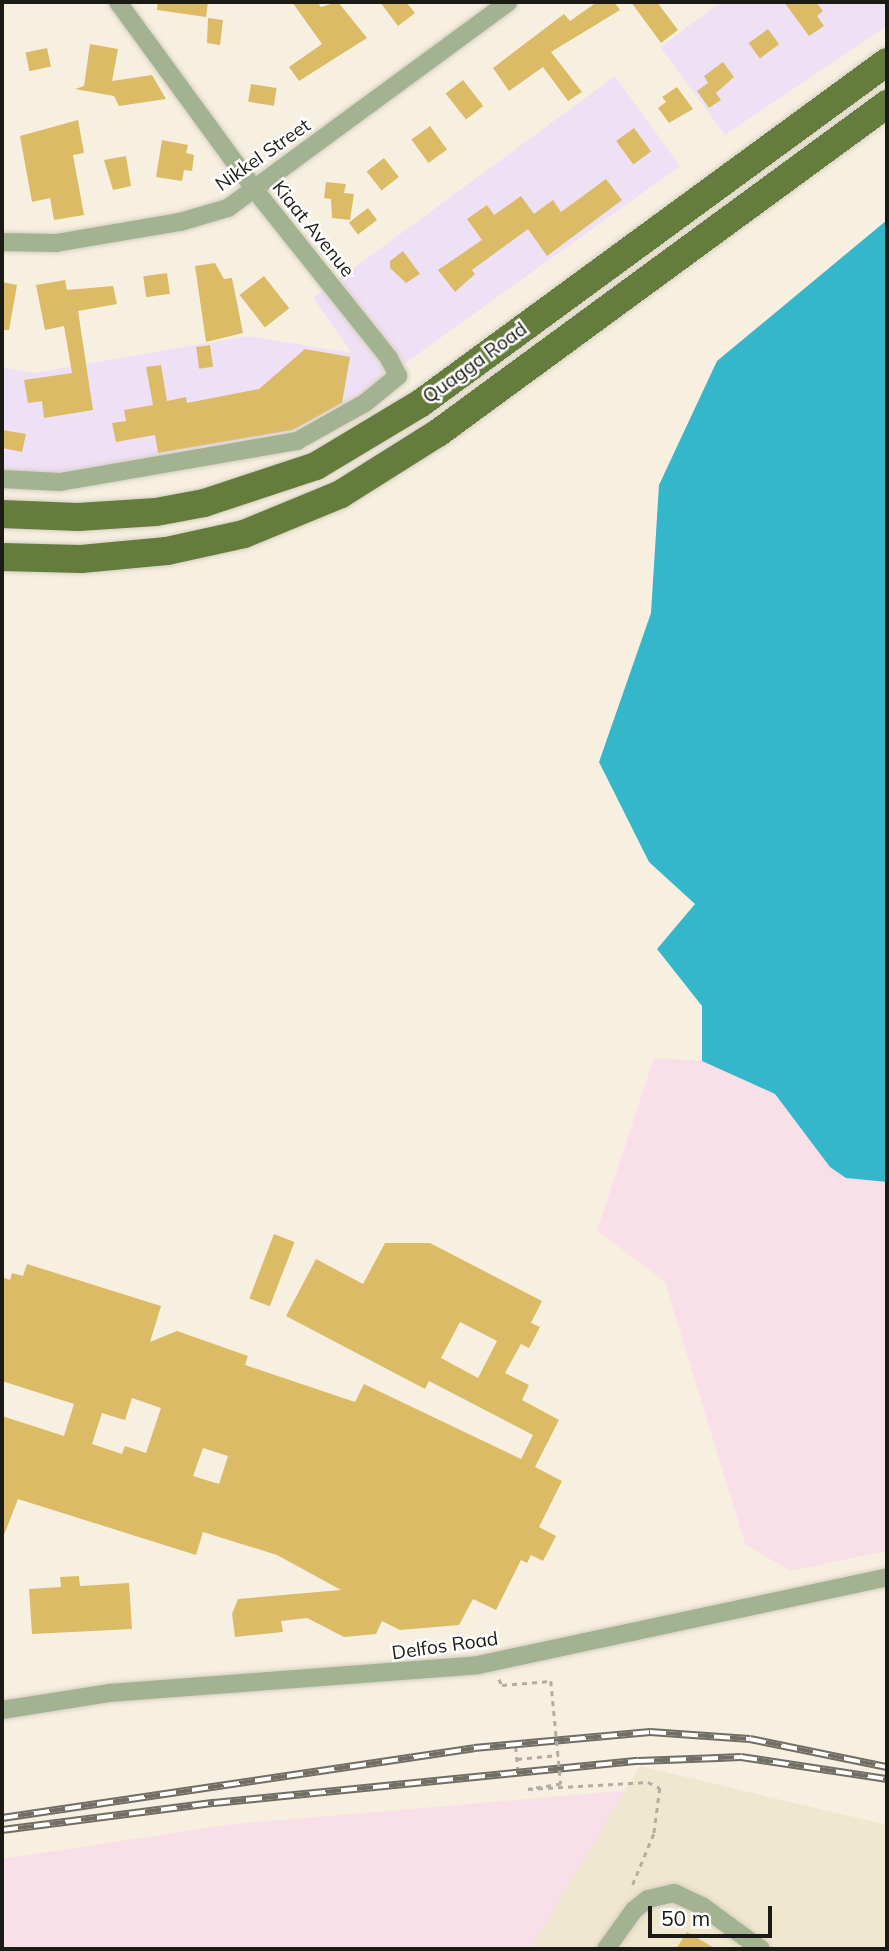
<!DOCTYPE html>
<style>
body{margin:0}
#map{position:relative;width:889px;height:1951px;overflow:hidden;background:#f7f0e1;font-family:Mulish,sans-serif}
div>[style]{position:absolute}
.commercial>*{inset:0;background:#efe1f5}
.industrial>*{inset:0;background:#f9dfe7}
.built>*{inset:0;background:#f0e7d0}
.water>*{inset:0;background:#34b6cb}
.building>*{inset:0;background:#dcbb66;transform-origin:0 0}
.path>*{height:2.5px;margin-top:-1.25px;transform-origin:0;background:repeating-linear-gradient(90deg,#b3ada1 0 5px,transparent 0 10px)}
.roads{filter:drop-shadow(0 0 2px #d4cec0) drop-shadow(0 0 2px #d4cec0)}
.street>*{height:18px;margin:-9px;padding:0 9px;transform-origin:9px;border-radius:9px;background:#a3b290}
.primary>*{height:28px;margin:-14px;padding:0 14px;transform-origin:14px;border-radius:14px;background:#647c3c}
.rail>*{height:8px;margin-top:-4px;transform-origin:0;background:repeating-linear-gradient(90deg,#fff 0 16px,#726e65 0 32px);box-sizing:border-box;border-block:2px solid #726e65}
.path-bridge>*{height:2.5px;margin-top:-1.25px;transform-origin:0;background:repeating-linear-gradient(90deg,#b3ada1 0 5px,transparent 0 10px)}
span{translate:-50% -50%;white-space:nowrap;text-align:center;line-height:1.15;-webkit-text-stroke:5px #fff;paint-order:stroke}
.street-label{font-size:19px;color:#1c1a14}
.frame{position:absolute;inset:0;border:4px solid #1c1a14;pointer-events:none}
.scale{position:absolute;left:648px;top:1906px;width:124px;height:32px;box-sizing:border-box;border:4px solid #1c1a14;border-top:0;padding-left:9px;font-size:21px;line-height:24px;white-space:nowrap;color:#1c1a14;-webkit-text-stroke:5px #fff;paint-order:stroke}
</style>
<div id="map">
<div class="commercial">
<i style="clip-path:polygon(721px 2px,887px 2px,887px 26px,725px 135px,660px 47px)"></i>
<i style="clip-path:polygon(615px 76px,680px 166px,305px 435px,28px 481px,2px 477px,2px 367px,34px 373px,248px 336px,352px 353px,313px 298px)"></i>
</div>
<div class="industrial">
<i style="clip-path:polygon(654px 1058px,702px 1061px,775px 1094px,830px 1167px,846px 1178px,887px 1182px,887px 1551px,790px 1571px,745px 1544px,665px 1282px,597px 1231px)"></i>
<i style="clip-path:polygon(645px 1789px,546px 1949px,2px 1949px,2px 1859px,232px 1824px)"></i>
</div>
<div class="built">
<i style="clip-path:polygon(640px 1766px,887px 1825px,887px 1949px,531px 1949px)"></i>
</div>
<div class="water">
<i style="clip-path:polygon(887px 220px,887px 1182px,846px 1178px,830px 1167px,775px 1094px,702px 1061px,702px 1006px,657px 949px,695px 904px,649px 862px,599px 762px,651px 613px,659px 485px,717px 361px)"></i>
</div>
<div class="building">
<i style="clip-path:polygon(158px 2px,208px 2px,206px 17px,157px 10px)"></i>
<i style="clip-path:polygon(292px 2px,317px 2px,321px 7px,338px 2px,367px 38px,299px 81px,289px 67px,322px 44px)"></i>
<i style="clip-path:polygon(380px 2px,406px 2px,415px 13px,398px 26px)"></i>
<i style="clip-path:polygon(597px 2px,614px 2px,620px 10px,551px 52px,582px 92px,568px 101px,543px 67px,509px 91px,493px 68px,564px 14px,570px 21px)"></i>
<i style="clip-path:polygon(631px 2px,657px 2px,678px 30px,661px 43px)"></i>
<i style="clip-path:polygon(784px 2px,816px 2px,823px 11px,817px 16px,824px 26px,809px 36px)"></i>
<i style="clip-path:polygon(208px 18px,223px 20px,220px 45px,207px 43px)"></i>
<i style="left:768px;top:29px;width:19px;height:24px;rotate:54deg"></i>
<i style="clip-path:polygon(90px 44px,118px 49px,112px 81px,152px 75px,166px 99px,119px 106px,114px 96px,75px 89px,84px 86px)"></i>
<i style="left:47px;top:48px;width:19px;height:22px;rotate:78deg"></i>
<i style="clip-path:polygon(723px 62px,734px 77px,716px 93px,710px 85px,721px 100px,709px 108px,697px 91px,708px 83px,704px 76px)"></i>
<i style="left:463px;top:80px;width:33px;height:22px;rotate:52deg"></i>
<i style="left:251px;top:84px;width:26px;height:18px;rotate:9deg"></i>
<i style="clip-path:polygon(677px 87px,693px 109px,669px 123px,658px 108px,666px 102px,662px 97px)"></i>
<i style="clip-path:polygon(78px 120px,84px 153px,73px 155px,84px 215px,54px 220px,50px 198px,32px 202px,20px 136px)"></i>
<i style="left:430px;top:126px;width:29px;height:23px;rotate:54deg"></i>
<i style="left:634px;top:128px;width:29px;height:22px;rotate:54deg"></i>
<i style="clip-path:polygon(162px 140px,188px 145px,186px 153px,194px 155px,192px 171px,184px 170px,182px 181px,156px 177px)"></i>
<i style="clip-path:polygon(126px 156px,131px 186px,113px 190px,104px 160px)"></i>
<i style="left:384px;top:158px;width:24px;height:22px;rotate:52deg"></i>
<i style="clip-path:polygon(606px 179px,622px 200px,547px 256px,528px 229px,472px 270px,475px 274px,455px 292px,438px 270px,482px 240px,467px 219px,487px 205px,494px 215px,521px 196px,534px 214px,553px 200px,561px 212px)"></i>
<i style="clip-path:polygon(326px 182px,346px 184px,344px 193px,354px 194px,350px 220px,332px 218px,331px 199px,324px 198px)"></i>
<i style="left:368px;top:208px;width:15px;height:24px;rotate:53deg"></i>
<i style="clip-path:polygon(403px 251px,420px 274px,406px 283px,390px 268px,390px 261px)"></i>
<i style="clip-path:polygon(215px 263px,224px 279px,232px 278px,243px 333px,206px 342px,195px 266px)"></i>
<i style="left:167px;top:273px;width:21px;height:24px;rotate:82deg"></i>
<i style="left:264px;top:276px;width:41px;height:31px;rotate:52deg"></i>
<i style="clip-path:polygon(65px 280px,67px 290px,113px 286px,117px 304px,78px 311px,93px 410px,44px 418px,42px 401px,28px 403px,24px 380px,72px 373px,64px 326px,45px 330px,36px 285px)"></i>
<i style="clip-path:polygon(2px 282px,17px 285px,9px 330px,2px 330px)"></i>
<i style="left:210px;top:345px;width:22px;height:14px;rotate:82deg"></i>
<i style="clip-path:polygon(305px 349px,350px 357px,342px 403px,293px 430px,158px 453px,155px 435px,116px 442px,112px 423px,126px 421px,124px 410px,153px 405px,146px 367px,161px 365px,167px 401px,186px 397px,187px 403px,259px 389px)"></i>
<i style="clip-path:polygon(2px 430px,26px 434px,22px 452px,2px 448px)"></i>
<i style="left:274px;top:1234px;width:22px;height:69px;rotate:21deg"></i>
<i style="clip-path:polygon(evenodd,385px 1243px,430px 1243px,542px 1301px,531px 1323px,540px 1327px,529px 1348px,521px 1344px,505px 1373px,529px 1385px,522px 1400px,559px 1420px,535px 1467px,562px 1481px,539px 1527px,556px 1536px,543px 1561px,531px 1555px,527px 1563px,521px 1560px,496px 1610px,473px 1599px,459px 1625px,400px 1630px,382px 1621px,376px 1634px,344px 1637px,307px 1618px,281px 1621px,283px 1632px,235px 1637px,232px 1614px,238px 1599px,341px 1590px,277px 1555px,203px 1532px,196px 1555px,18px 1499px,2px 1540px,2px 1416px,64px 1436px,74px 1404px,2px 1381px,2px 1277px,10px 1280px,12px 1273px,23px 1276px,27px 1264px,161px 1306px,150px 1342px,177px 1331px,248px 1356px,245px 1365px,355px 1402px,364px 1384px,521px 1459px,533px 1435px,429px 1381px,425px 1389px,286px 1316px,316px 1259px,363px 1284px,385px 1243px,460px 1322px,497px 1341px,478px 1378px,441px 1358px,460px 1322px,385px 1243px,132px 1398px,161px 1408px,146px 1453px,125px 1446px,122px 1454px,92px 1444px,102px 1413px,125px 1420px,132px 1398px,385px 1243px,203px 1448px,228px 1456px,219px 1484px,193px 1476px,203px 1448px)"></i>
<i style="clip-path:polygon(79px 1576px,80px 1586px,129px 1583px,132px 1629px,32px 1634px,29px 1589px,61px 1587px,60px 1577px)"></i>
<i style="clip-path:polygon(687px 1932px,716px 1949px,676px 1949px)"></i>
</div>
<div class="path">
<i style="left:499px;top:1679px;width:7px;rotate:63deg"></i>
<i style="left:502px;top:1685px;width:49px;rotate:-4.7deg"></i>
<i style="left:516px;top:1747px;width:23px;rotate:85deg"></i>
<i style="left:517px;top:1759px;width:42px;rotate:-5.4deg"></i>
<i style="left:561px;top:1784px;width:33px;rotate:171deg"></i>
<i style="left:528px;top:1789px;width:120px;rotate:-3.3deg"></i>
<i style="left:648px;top:1782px;width:13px;rotate:27deg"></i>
<i style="left:660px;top:1788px;width:46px;rotate:97.4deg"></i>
<i style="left:654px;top:1834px;width:60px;rotate:112.7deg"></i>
</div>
<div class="roads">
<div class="street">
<i style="left:2px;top:242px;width:54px;rotate:1.1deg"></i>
<i style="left:56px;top:243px;width:126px;rotate:-9.6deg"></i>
<i style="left:180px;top:222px;width:50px;rotate:-16.3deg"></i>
<i style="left:228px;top:208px;width:348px;rotate:-36.3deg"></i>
<i style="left:2px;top:479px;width:58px;rotate:3deg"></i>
<i style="left:60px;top:482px;width:241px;rotate:-9.8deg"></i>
<i style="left:297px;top:441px;width:78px;rotate:-29.2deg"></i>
<i style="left:365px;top:403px;width:43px;rotate:-39.3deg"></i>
<i style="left:398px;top:376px;width:20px;rotate:-117deg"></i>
<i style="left:389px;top:358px;width:215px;rotate:-128.6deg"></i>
<i style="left:255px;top:190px;width:233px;rotate:-126.1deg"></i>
<i style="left:2px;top:1710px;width:108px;rotate:-9deg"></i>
<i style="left:109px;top:1693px;width:370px;rotate:-4.3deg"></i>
<i style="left:478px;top:1665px;width:418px;rotate:-12.1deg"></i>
<i style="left:606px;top:1949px;width:48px;rotate:-54.3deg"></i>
<i style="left:634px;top:1910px;width:18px;rotate:-38deg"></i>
<i style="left:648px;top:1899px;width:27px;rotate:-13deg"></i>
<i style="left:674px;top:1893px;width:31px;rotate:25deg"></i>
<i style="left:702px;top:1906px;width:73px;rotate:36.1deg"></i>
</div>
<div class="primary">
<i style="left:2px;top:514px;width:76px;rotate:2.3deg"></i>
<i style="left:78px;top:517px;width:78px;rotate:-3.7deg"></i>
<i style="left:156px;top:512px;width:49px;rotate:-10.6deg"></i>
<i style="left:204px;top:503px;width:118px;rotate:-18.3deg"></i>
<i style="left:316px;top:466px;width:122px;rotate:-31deg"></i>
<i style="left:421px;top:403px;width:577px;rotate:-36.2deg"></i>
<i style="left:2px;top:557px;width:79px;rotate:1.5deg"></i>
<i style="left:81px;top:559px;width:86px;rotate:-5.3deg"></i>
<i style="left:167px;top:551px;width:79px;rotate:-12.4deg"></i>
<i style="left:244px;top:534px;width:105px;rotate:-22.4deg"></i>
<i style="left:341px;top:494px;width:115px;rotate:-32.2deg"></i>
<i style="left:438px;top:433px;width:557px;rotate:-36.23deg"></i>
</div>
</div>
<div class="rail">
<i style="left:2px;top:1818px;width:477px;rotate:-8.4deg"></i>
<i style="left:474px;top:1748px;width:177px;rotate:-5.2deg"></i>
<i style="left:650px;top:1732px;width:100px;rotate:4deg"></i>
<i style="left:750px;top:1739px;width:140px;rotate:11.6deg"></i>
<i style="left:2px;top:1830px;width:214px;rotate:-7.3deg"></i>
<i style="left:214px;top:1803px;width:426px;rotate:-5.7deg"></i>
<i style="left:638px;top:1761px;width:103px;rotate:-2.2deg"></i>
<i style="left:741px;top:1757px;width:148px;rotate:8.6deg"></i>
</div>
<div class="path-bridge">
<i style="left:551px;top:1681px;width:103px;rotate:84.5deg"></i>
</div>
<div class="street-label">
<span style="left:263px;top:155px;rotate:-35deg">Nikkel Street</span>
<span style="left:313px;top:229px;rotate:51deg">Kiaat Avenue</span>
<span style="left:475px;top:363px;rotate:-36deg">Quagga Road</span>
<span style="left:445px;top:1646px;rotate:-8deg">Delfos Road</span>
</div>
<div class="frame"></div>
<div class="scale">50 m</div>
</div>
